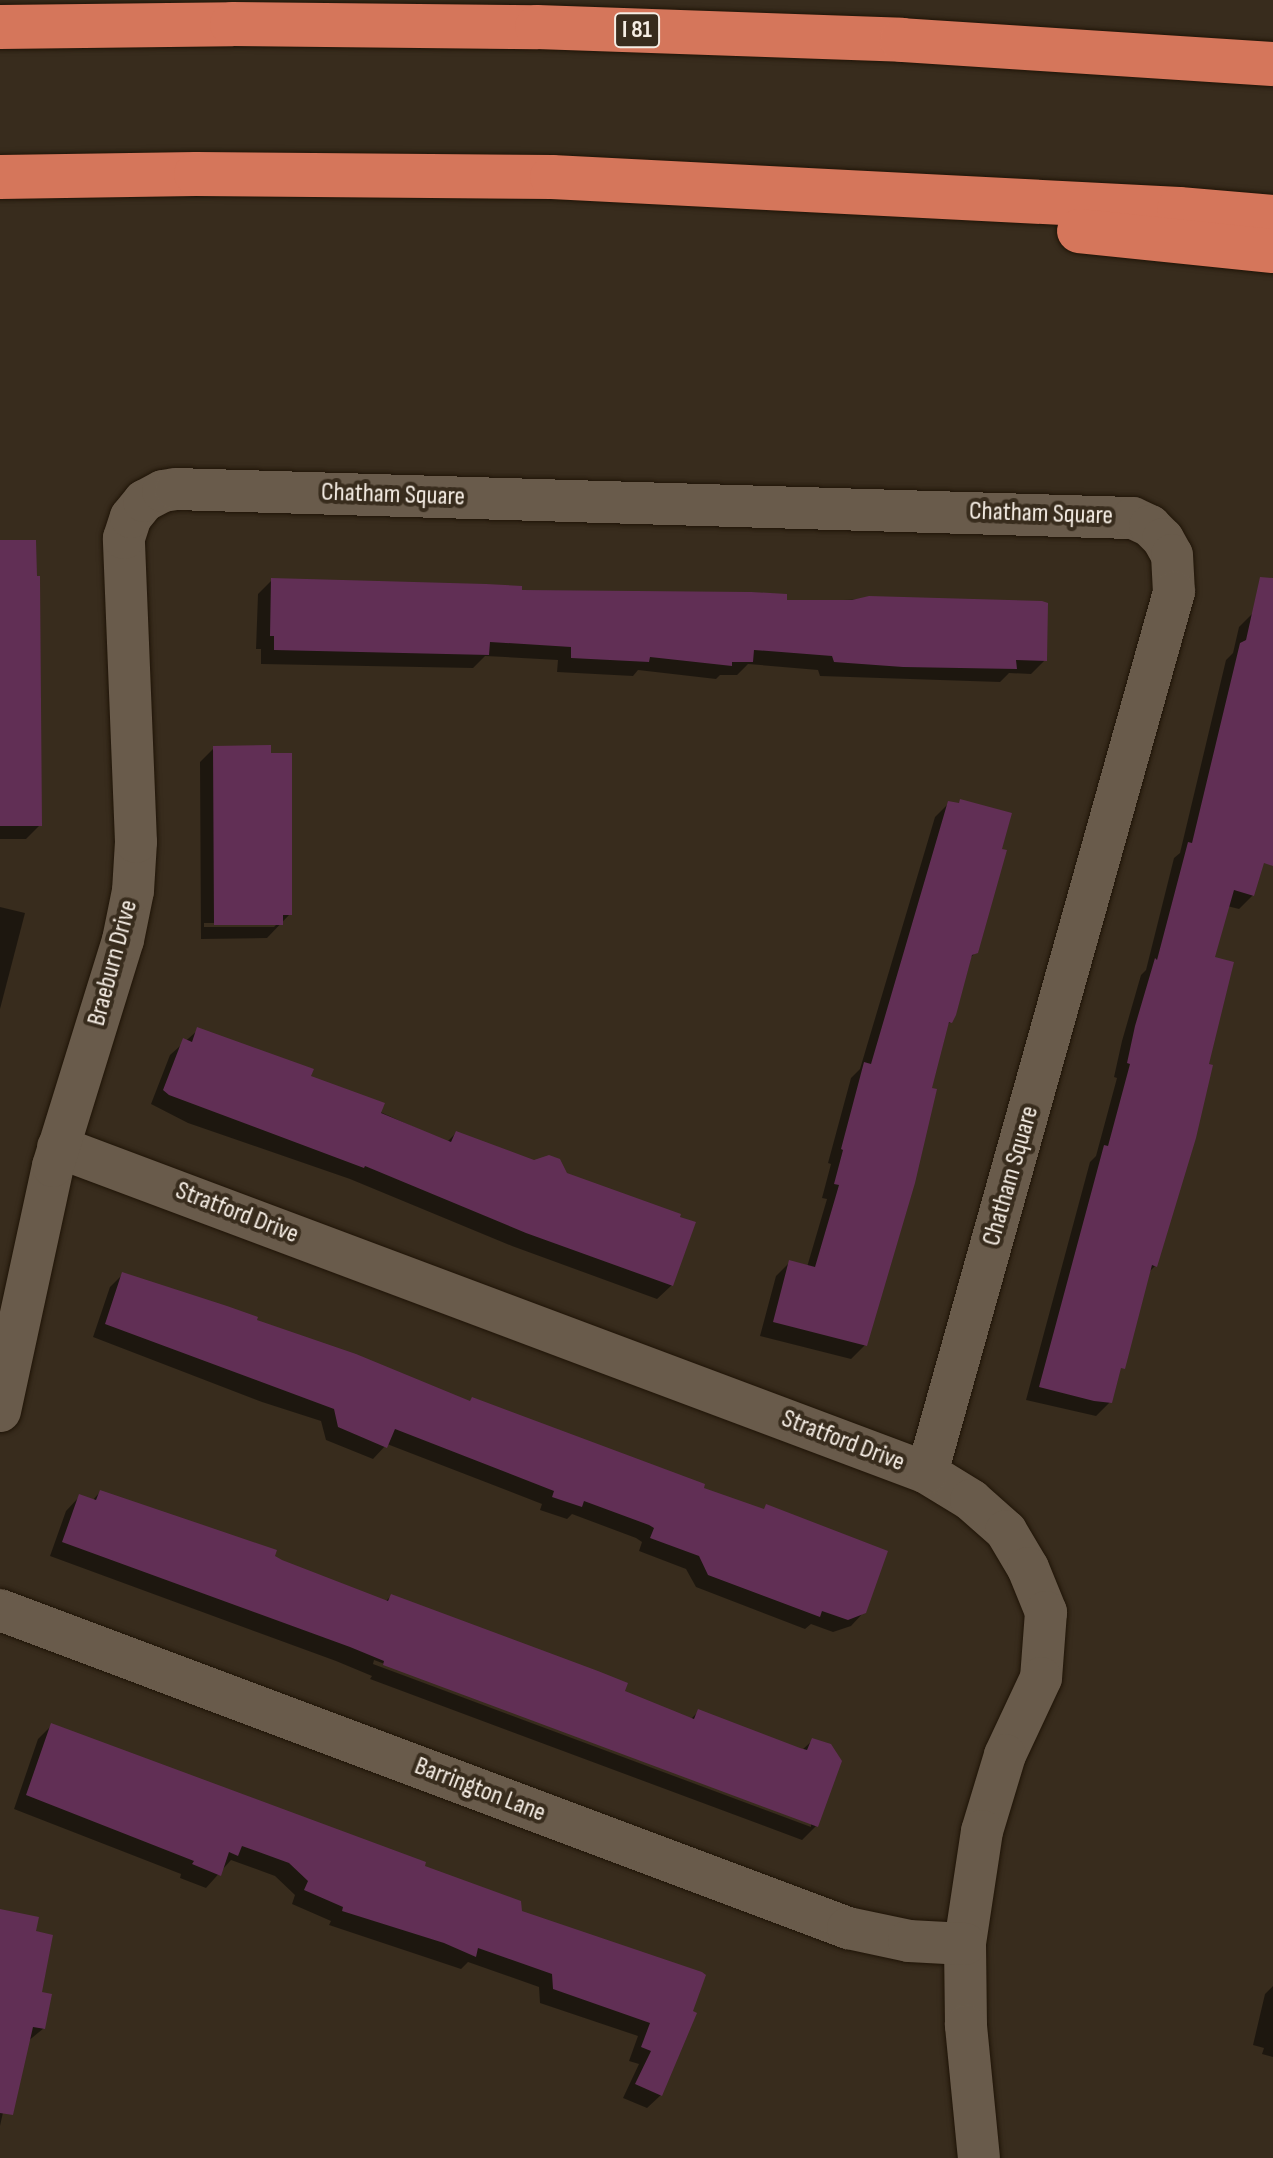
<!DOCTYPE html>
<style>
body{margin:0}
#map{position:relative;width:1273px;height:2158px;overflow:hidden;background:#382c1d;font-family:"Sofia Sans Condensed",sans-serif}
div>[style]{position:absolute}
.shadow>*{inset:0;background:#0007}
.building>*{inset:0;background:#612f55}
.roads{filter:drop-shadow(0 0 2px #1f1407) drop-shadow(0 0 2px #1f1407)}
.minor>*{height:42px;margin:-21px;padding:0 21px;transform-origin:21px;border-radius:21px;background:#695b4b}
.motorway>*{height:44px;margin:-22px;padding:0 22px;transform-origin:22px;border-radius:22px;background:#d5765b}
span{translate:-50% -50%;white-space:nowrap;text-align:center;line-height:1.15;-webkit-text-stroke:8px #382c1d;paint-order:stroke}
.shield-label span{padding:2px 6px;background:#382c1d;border:2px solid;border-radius:6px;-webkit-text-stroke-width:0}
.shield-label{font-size:24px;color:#f5ede4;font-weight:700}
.street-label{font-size:26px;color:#f5ede4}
</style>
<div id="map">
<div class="shadow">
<i style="clip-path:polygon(0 543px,40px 825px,26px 839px,0 839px)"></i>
<i style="clip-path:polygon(272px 580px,785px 602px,902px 598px,1045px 660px,1031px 674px,1009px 673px,1000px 682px,820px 676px,818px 670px,748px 664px,737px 675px,720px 675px,716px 679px,638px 670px,633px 676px,557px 672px,558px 660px,485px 656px,473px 668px,261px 664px,261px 649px,256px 649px,258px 594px)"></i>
<i style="clip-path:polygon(1258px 608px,1273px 612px,1273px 830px,1253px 895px,1239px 909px,1227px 906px,1212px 958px,1155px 1266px,1148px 1273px,1110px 1402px,1096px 1416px,1026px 1400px,1090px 1162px,1096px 1156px,1117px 1078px,1114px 1077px,1122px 1041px,1141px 975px,1146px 970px,1174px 858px,1180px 853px,1226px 660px,1233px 653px,1239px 627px)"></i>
<i style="clip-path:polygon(evenodd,214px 748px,290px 914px,267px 938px,201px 939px,200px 762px,214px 748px,204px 923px,278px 923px,274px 927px,204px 927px,204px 923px)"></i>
<i style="clip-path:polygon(949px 803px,976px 952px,969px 959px,950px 1022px,945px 1027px,865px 1345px,851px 1359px,760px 1336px,776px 1276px,790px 1262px,807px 1267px,827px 1199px,822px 1198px,831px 1164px,828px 1163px,851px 1078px,860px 1069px,935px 817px)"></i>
<i style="clip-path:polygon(0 907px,25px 913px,0 1009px)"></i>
<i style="clip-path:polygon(198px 1030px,447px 1142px,456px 1133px,677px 1218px,672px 1285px,657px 1299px,512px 1246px,350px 1179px,188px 1123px,151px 1104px,170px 1055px)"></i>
<i style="clip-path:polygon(123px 1274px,701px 1489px,864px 1612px,851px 1626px,833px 1632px,811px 1624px,805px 1629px,696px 1587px,686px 1569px,639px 1551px,642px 1542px,636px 1538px,572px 1514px,567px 1519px,540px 1510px,542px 1504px,387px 1444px,373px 1459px,326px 1440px,321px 1421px,262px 1402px,93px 1337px,110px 1287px)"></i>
<i style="clip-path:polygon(evenodd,100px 1492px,385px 1602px,391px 1596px,690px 1720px,698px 1712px,802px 1750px,813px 1740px,816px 1826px,802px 1840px,370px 1679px,372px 1676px,336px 1661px,50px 1556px,66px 1511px,80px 1496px,92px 1501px,100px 1492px,374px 1660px,811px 1822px,811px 1827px,373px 1664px,374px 1660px)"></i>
<i style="clip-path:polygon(52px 1725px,422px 1867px,520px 1912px,701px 1974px,661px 2095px,647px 2108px,623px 2098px,639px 2064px,629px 2061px,638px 2036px,540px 2003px,539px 1987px,468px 1962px,461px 1969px,329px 1925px,331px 1921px,292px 1904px,295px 1895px,275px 1876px,231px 1860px,206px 1888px,180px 1878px,181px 1874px,14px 1809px,38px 1739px)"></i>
<i style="clip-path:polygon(0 1911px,34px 1932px,44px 2028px,27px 2042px,6px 2099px,0 2126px)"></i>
<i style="clip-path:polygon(1273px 1986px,1273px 2057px,1262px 2054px,1264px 2048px,1253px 2045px,1265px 1994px)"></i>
</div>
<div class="building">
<i style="clip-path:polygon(0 540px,36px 540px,37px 576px,40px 576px,42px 826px,0 826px)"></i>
<i style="clip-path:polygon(1260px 577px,1273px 578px,1273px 866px,1264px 863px,1254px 896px,1234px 890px,1215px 957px,1234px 962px,1209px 1064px,1213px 1065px,1196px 1138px,1157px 1267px,1152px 1265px,1125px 1369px,1121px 1368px,1112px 1403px,1094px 1401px,1039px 1387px,1104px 1145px,1108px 1146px,1130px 1064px,1127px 1063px,1135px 1026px,1155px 958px,1157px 960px,1188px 842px,1192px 843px,1240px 643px,1246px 640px)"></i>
<i style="clip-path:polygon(271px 578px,486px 584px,522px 586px,522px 590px,751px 592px,787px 594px,787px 600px,852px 600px,869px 596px,1042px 601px,1048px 603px,1047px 661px,1016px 660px,1017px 669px,903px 667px,834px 662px,832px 656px,754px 650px,753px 662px,732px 662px,732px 666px,650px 657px,649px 662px,571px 658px,571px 647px,490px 642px,489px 655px,274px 650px,274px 636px,270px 636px)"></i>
<i style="clip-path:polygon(271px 745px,271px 753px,292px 753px,292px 915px,283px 915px,283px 925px,214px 925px,213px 746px)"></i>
<i style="clip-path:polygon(960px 799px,1012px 813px,1002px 849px,1007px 850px,978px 953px,972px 955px,956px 1015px,952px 1023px,949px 1022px,932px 1088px,937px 1089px,915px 1183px,867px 1346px,773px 1322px,789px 1260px,815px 1267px,839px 1185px,834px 1184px,843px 1150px,841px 1149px,864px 1062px,871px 1064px,948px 801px,959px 803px)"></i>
<i style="clip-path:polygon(197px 1027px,314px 1069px,311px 1076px,385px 1103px,381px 1113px,451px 1142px,456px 1131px,534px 1160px,549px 1155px,560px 1159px,567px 1173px,681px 1214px,680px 1217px,696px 1222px,673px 1286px,526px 1233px,365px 1166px,364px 1168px,169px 1095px,163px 1090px,183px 1038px,192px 1042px)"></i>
<i style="clip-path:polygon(122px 1272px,227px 1306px,258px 1317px,257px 1320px,356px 1354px,470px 1401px,472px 1397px,705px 1484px,704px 1488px,764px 1509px,766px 1504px,888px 1551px,866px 1613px,848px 1620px,822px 1611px,820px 1617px,708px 1575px,699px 1556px,650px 1538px,654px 1528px,649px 1525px,584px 1501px,582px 1507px,552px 1497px,554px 1491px,395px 1429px,387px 1448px,338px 1427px,334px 1409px,105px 1324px)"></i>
<i style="clip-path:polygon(100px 1490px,277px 1550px,275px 1556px,282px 1560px,388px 1601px,391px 1594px,598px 1671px,628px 1683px,625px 1691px,694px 1719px,698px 1709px,800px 1748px,807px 1750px,812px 1738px,831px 1744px,842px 1761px,818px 1827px,383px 1665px,384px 1661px,350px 1647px,62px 1542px,79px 1494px,96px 1500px)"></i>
<i style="clip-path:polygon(51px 1723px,426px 1862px,425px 1866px,521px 1901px,522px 1911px,702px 1972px,706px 1975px,693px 2011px,697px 2013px,662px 2096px,635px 2084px,651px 2051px,641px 2047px,650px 2023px,553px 1989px,552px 1974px,478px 1948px,476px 1957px,444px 1943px,342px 1911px,343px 1907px,304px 1890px,308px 1881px,289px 1863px,242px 1846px,238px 1856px,229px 1852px,221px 1876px,192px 1864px,194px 1861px,26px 1795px)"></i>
<i style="clip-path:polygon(0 1909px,39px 1917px,36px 1931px,53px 1935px,42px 1992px,52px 1994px,45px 2029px,33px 2027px,13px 2115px,0 2113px)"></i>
</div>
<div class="roads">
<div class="minor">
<i style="left:58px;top:1147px;width:928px;rotate:20.56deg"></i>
<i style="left:927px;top:1473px;width:52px;rotate:31.5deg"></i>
<i style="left:971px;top:1500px;width:47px;rotate:41.5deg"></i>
<i style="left:1006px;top:1531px;width:43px;rotate:59.3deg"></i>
<i style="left:1028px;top:1568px;width:48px;rotate:67.8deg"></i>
<i style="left:1046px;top:1612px;width:66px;rotate:94.3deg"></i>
<i style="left:1041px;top:1678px;width:85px;rotate:115.1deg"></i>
<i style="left:1005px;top:1755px;width:79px;rotate:106.8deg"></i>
<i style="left:982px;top:1831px;width:114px;rotate:98.6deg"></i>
<i style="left:965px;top:1944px;width:82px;rotate:89.3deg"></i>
<i style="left:966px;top:2026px;width:133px;rotate:84.4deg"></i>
<i style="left:0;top:1411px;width:251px;rotate:-77.8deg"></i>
<i style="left:53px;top:1166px;width:237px;rotate:-72.8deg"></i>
<i style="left:123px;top:940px;width:50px;rotate:-78.5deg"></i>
<i style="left:133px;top:891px;width:49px;rotate:-86.5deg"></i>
<i style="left:136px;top:842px;width:304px;rotate:-92.3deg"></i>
<i style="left:124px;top:538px;width:22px;rotate:-72deg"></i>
<i style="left:131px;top:517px;width:21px;rotate:-51deg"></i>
<i style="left:144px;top:501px;width:21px;rotate:-28deg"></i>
<i style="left:163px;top:491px;width:13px;rotate:-9deg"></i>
<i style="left:176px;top:489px;width:957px;rotate:1.74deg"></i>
<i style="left:1133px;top:518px;width:19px;rotate:25deg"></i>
<i style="left:1150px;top:526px;width:18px;rotate:45deg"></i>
<i style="left:1163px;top:539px;width:18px;rotate:61deg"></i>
<i style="left:1172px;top:555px;width:37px;rotate:87deg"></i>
<i style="left:1174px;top:592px;width:915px;rotate:105.66deg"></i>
<i style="left:0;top:1610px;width:906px;rotate:20.56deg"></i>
<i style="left:848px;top:1928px;width:62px;rotate:12deg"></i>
<i style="left:909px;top:1941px;width:56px;rotate:3.1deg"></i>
</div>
<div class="motorway">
<i style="left:0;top:27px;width:232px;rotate:-0.7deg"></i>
<i style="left:232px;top:24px;width:305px;rotate:0.6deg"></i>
<i style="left:537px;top:27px;width:365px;rotate:2deg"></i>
<i style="left:902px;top:40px;width:372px;rotate:3.7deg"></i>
<i style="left:0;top:177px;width:196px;rotate:-0.9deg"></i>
<i style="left:196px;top:174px;width:356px;rotate:0.5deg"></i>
<i style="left:552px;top:177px;width:628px;rotate:2.92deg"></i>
<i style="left:1179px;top:209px;width:94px;rotate:4.9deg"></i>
<i style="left:1079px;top:231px;width:195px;rotate:5.9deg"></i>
</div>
</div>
<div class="shield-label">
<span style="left:637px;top:30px">I 81</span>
</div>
<div class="street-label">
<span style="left:393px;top:495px;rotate:2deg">Chatham Square</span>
<span style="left:1041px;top:514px;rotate:2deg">Chatham Square</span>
<span style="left:113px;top:963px;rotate:-75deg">Braeburn Drive</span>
<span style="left:1011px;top:1176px;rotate:-74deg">Chatham Square</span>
<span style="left:237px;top:1213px;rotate:21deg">Stratford Drive</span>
<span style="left:843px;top:1441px;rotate:21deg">Stratford Drive</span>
<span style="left:480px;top:1790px;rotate:21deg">Barrington Lane</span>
</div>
</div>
